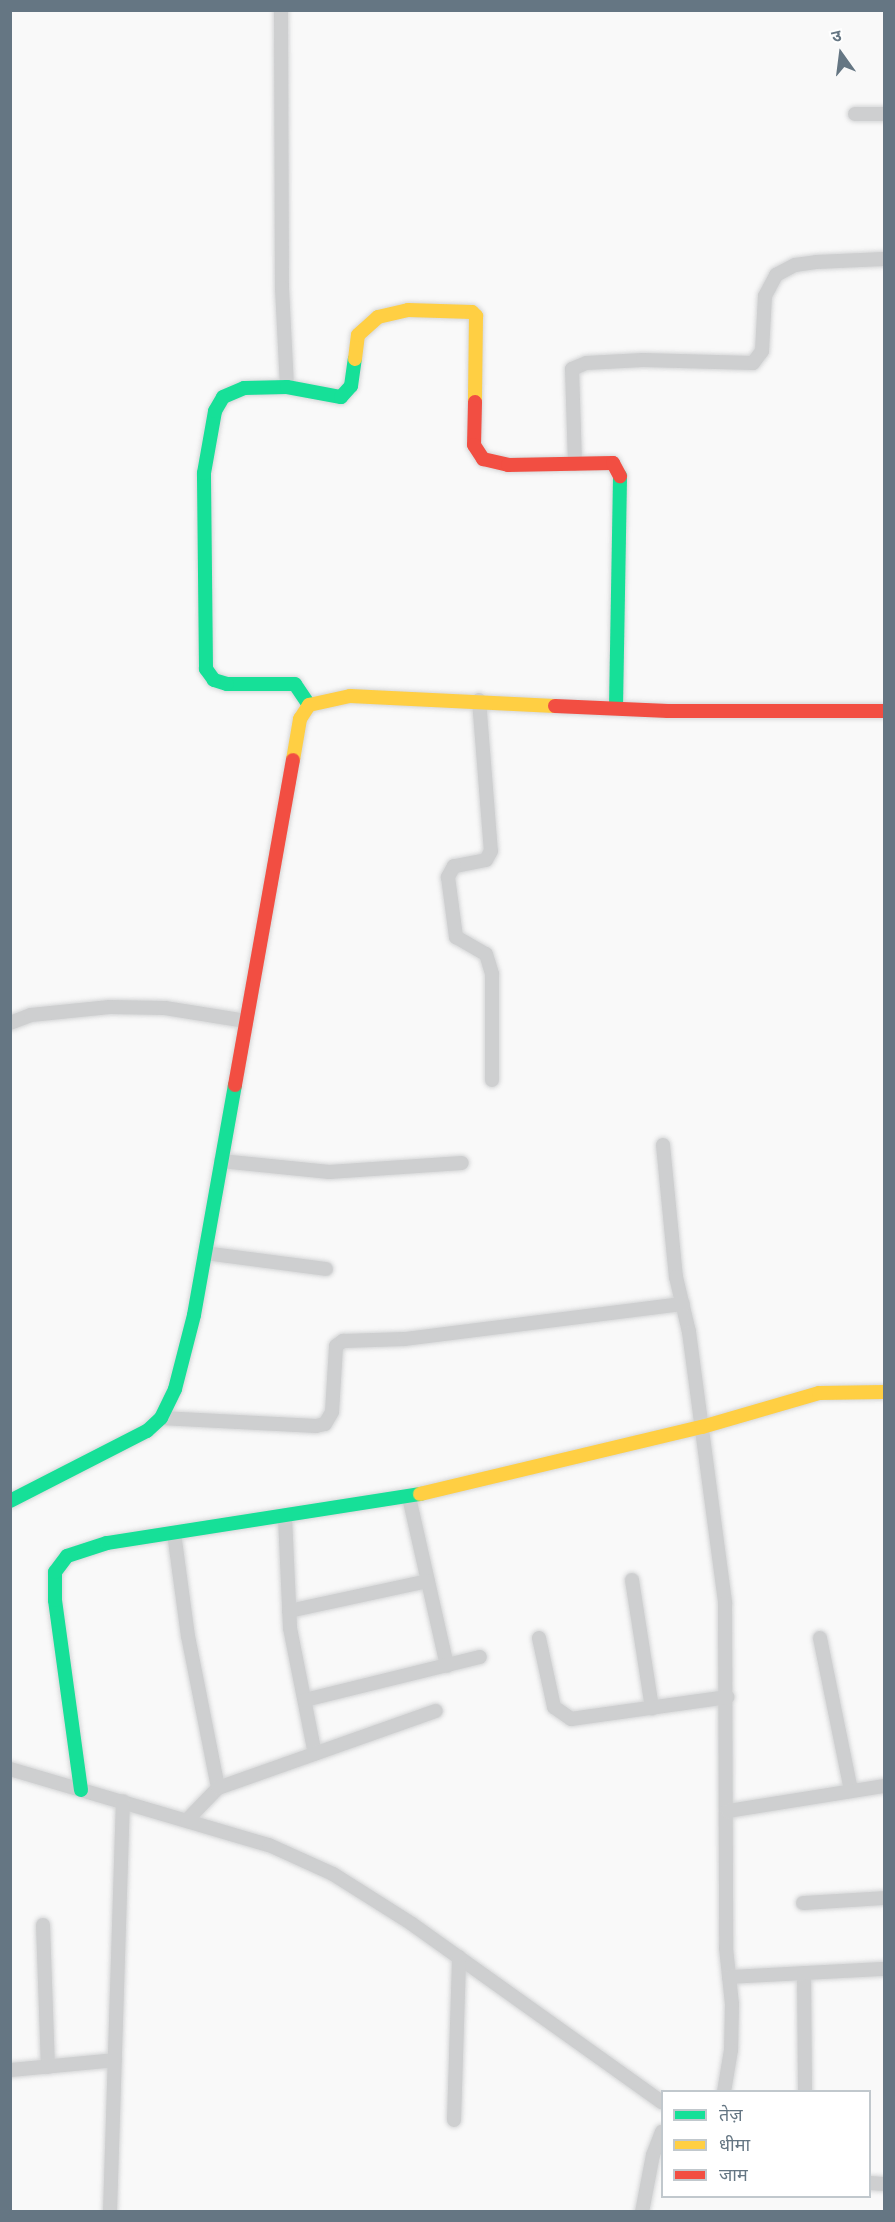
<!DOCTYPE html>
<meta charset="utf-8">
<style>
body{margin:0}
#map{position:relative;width:895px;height:2222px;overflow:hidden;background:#f9f9f9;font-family:"Source Sans 3","Noto Sans Devanagari",sans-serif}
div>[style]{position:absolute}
.roads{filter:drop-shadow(0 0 2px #d5d6d7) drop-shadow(0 0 2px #d5d6d7)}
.street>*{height:14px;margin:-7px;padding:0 7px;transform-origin:7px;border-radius:7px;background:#cecfd0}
.fast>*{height:14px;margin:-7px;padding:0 7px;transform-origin:7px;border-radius:7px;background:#16e098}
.slow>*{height:14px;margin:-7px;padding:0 7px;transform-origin:7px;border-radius:7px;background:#ffcf43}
.jam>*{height:14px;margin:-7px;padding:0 7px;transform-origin:7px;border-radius:7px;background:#f24e42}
span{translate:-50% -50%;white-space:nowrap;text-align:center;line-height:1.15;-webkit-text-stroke:6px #fff;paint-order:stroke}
.frame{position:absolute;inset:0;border:12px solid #657683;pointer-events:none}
.legend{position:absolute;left:661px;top:2090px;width:210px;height:108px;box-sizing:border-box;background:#fff;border:2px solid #c1c8cd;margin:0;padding:8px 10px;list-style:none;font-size:18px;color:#657683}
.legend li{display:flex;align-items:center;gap:12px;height:30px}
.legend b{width:30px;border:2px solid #c1c8cd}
.north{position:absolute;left:811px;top:24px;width:60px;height:60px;-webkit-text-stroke:4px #fff;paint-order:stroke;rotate:346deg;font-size:16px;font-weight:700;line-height:24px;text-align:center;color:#657683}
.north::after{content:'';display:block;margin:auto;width:21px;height:27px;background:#657683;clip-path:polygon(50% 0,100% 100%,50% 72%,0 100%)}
</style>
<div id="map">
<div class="roads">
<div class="street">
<i style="left:281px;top:10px;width:278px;rotate:89.8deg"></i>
<i style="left:282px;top:288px;width:99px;rotate:87.1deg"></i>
<i style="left:855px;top:114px;width:29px"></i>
<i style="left:575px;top:464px;width:95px;rotate:-91.8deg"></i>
<i style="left:572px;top:369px;width:15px;rotate:-23deg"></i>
<i style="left:586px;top:363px;width:57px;rotate:-3deg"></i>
<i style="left:643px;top:360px;width:110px;rotate:1.6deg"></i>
<i style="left:753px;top:363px;width:15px;rotate:-53deg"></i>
<i style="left:762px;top:351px;width:55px;rotate:-86.9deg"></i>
<i style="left:765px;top:296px;width:24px;rotate:-62deg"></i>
<i style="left:776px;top:275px;width:21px;rotate:-28deg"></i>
<i style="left:795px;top:265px;width:21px;rotate:-8deg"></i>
<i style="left:816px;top:262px;width:68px;rotate:-2.5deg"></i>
<i style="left:479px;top:700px;width:151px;rotate:85.5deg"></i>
<i style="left:491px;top:851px;width:10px;rotate:119deg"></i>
<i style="left:486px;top:860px;width:33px;rotate:169deg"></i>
<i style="left:454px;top:866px;width:13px;rotate:119deg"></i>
<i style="left:448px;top:877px;width:61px;rotate:82.4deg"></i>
<i style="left:456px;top:937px;width:34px;rotate:30deg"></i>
<i style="left:486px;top:954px;width:21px;rotate:73deg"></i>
<i style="left:492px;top:974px;width:106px;rotate:90deg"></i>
<i style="left:10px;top:1023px;width:22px;rotate:-21deg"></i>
<i style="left:31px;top:1015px;width:79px;rotate:-5.8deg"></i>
<i style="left:110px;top:1007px;width:55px;rotate:1deg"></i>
<i style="left:165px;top:1008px;width:82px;rotate:9.1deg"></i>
<i style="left:663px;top:1145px;width:133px;rotate:84.4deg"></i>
<i style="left:676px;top:1277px;width:57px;rotate:76.7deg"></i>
<i style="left:689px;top:1332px;width:273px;rotate:82.4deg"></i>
<i style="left:725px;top:1603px;width:345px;rotate:89.8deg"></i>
<i style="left:726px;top:1948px;width:56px;rotate:83.9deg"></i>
<i style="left:732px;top:2004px;width:46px;rotate:91.2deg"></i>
<i style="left:731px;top:2050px;width:43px;rotate:99.5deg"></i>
<i style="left:221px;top:1161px;width:109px;rotate:5.8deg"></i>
<i style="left:329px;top:1172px;width:133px;rotate:-3.9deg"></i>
<i style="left:205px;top:1253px;width:122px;rotate:7.5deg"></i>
<i style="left:161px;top:1418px;width:155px;rotate:3deg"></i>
<i style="left:316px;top:1426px;width:9px;rotate:-13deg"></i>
<i style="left:325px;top:1424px;width:14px;rotate:-60deg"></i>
<i style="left:332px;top:1412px;width:66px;rotate:-86.5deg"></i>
<i style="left:336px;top:1346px;width:9px;rotate:-36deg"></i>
<i style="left:343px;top:1341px;width:62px;rotate:-1.8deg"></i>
<i style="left:405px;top:1339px;width:280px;rotate:-7.2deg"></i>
<i style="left:409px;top:1497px;width:173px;rotate:77.3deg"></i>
<i style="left:285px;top:1517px;width:111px;rotate:87.4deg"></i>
<i style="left:290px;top:1628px;width:128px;rotate:78.8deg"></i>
<i style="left:174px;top:1533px;width:104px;rotate:82.3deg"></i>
<i style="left:188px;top:1636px;width:155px;rotate:78.8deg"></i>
<i style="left:632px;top:1580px;width:130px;rotate:81.1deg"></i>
<i style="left:289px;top:1611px;width:142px;rotate:-12.2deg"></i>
<i style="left:539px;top:1638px;width:71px;rotate:77.7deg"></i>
<i style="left:554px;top:1707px;width:21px;rotate:35deg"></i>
<i style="left:571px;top:1719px;width:158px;rotate:-8deg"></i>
<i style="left:820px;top:1638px;width:156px;rotate:78.5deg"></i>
<i style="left:305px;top:1700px;width:180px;rotate:-13.8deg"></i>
<i style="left:10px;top:1769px;width:270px;rotate:16.4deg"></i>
<i style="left:269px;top:1845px;width:70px;rotate:24.4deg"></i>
<i style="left:333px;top:1874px;width:93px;rotate:32.3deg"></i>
<i style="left:412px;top:1924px;width:307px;rotate:35.5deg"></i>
<i style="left:728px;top:1811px;width:158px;rotate:-9.1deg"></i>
<i style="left:187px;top:1820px;width:45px;rotate:-45.9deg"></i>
<i style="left:218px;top:1788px;width:231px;rotate:-19.5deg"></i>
<i style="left:803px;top:1903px;width:81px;rotate:-3.5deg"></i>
<i style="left:43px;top:1925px;width:142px;rotate:88deg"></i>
<i style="left:804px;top:1973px;width:119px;rotate:89.5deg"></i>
<i style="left:729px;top:1977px;width:155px;rotate:-3deg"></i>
<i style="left:10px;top:2070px;width:105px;rotate:-5.4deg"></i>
<i style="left:454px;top:2120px;width:163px;rotate:-88.2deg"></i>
<i style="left:870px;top:2183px;width:14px;rotate:4deg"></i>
<i style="left:110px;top:2212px;width:411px;rotate:-88.2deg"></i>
<i style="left:642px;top:2212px;width:58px;rotate:-79.1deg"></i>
<i style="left:653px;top:2155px;width:25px;rotate:-69deg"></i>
</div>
<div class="fast">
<i style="left:309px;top:705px;width:25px;rotate:-124deg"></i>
<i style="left:295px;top:684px;width:68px;rotate:180deg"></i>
<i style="left:227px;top:684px;width:14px;rotate:-163deg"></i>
<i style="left:214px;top:680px;width:14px;rotate:-126deg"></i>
<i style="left:206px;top:669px;width:196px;rotate:-90.6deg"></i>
<i style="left:204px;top:473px;width:63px;rotate:-79.9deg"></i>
<i style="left:215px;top:411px;width:16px;rotate:-60deg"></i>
<i style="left:223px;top:397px;width:23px;rotate:-23deg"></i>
<i style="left:244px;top:388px;width:43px;rotate:-1.3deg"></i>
<i style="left:287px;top:387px;width:55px;rotate:10.5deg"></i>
<i style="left:341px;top:397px;width:15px;rotate:-48deg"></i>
<i style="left:351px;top:386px;width:27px;rotate:-82deg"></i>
<i style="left:616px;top:707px;width:231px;rotate:-89deg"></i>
<i style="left:10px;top:1501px;width:154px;rotate:-27.1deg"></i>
<i style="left:147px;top:1431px;width:19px;rotate:-43deg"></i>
<i style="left:161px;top:1418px;width:32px;rotate:-64deg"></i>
<i style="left:175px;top:1389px;width:76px;rotate:-75.6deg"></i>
<i style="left:194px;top:1315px;width:234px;rotate:-79.9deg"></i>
<i style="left:81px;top:1790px;width:192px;rotate:-97.8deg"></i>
<i style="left:55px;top:1600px;width:28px;rotate:-90deg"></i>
<i style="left:55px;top:1572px;width:20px;rotate:-53deg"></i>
<i style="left:67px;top:1556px;width:42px;rotate:-18deg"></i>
<i style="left:107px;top:1543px;width:317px;rotate:-8.9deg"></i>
</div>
<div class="slow">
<i style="left:355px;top:359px;width:24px;rotate:-83deg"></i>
<i style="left:358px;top:335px;width:27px;rotate:-42deg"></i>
<i style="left:378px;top:317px;width:31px;rotate:-13deg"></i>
<i style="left:408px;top:310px;width:64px;rotate:1.8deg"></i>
<i style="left:472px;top:312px;width:6px;rotate:45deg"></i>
<i style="left:476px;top:316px;width:86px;rotate:90.7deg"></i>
<i style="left:293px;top:760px;width:42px;rotate:-80.3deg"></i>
<i style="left:300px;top:719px;width:17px;rotate:-57deg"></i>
<i style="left:309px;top:705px;width:42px;rotate:-12.4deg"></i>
<i style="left:350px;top:696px;width:205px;rotate:2.8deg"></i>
<i style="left:420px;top:1494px;width:290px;rotate:-13.4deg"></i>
<i style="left:702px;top:1427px;width:122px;rotate:-16.2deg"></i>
<i style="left:819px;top:1393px;width:65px;rotate:-0.9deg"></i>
</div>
<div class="jam">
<i style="left:475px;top:402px;width:43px;rotate:91.3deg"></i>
<i style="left:474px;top:445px;width:17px;rotate:57deg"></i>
<i style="left:483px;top:459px;width:26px;rotate:13deg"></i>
<i style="left:508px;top:465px;width:105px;rotate:-1.1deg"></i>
<i style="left:613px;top:463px;width:15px;rotate:62deg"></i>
<i style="left:555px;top:706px;width:113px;rotate:2.5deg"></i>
<i style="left:668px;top:711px;width:216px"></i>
<i style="left:235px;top:1085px;width:330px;rotate:-79.9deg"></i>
</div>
</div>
<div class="frame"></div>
<ul class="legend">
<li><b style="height:8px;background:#16e098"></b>तेज़</li>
<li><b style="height:8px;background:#ffcf43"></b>धीमा</li>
<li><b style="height:8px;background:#f24e42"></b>जाम</li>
</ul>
<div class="north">उ</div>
</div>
